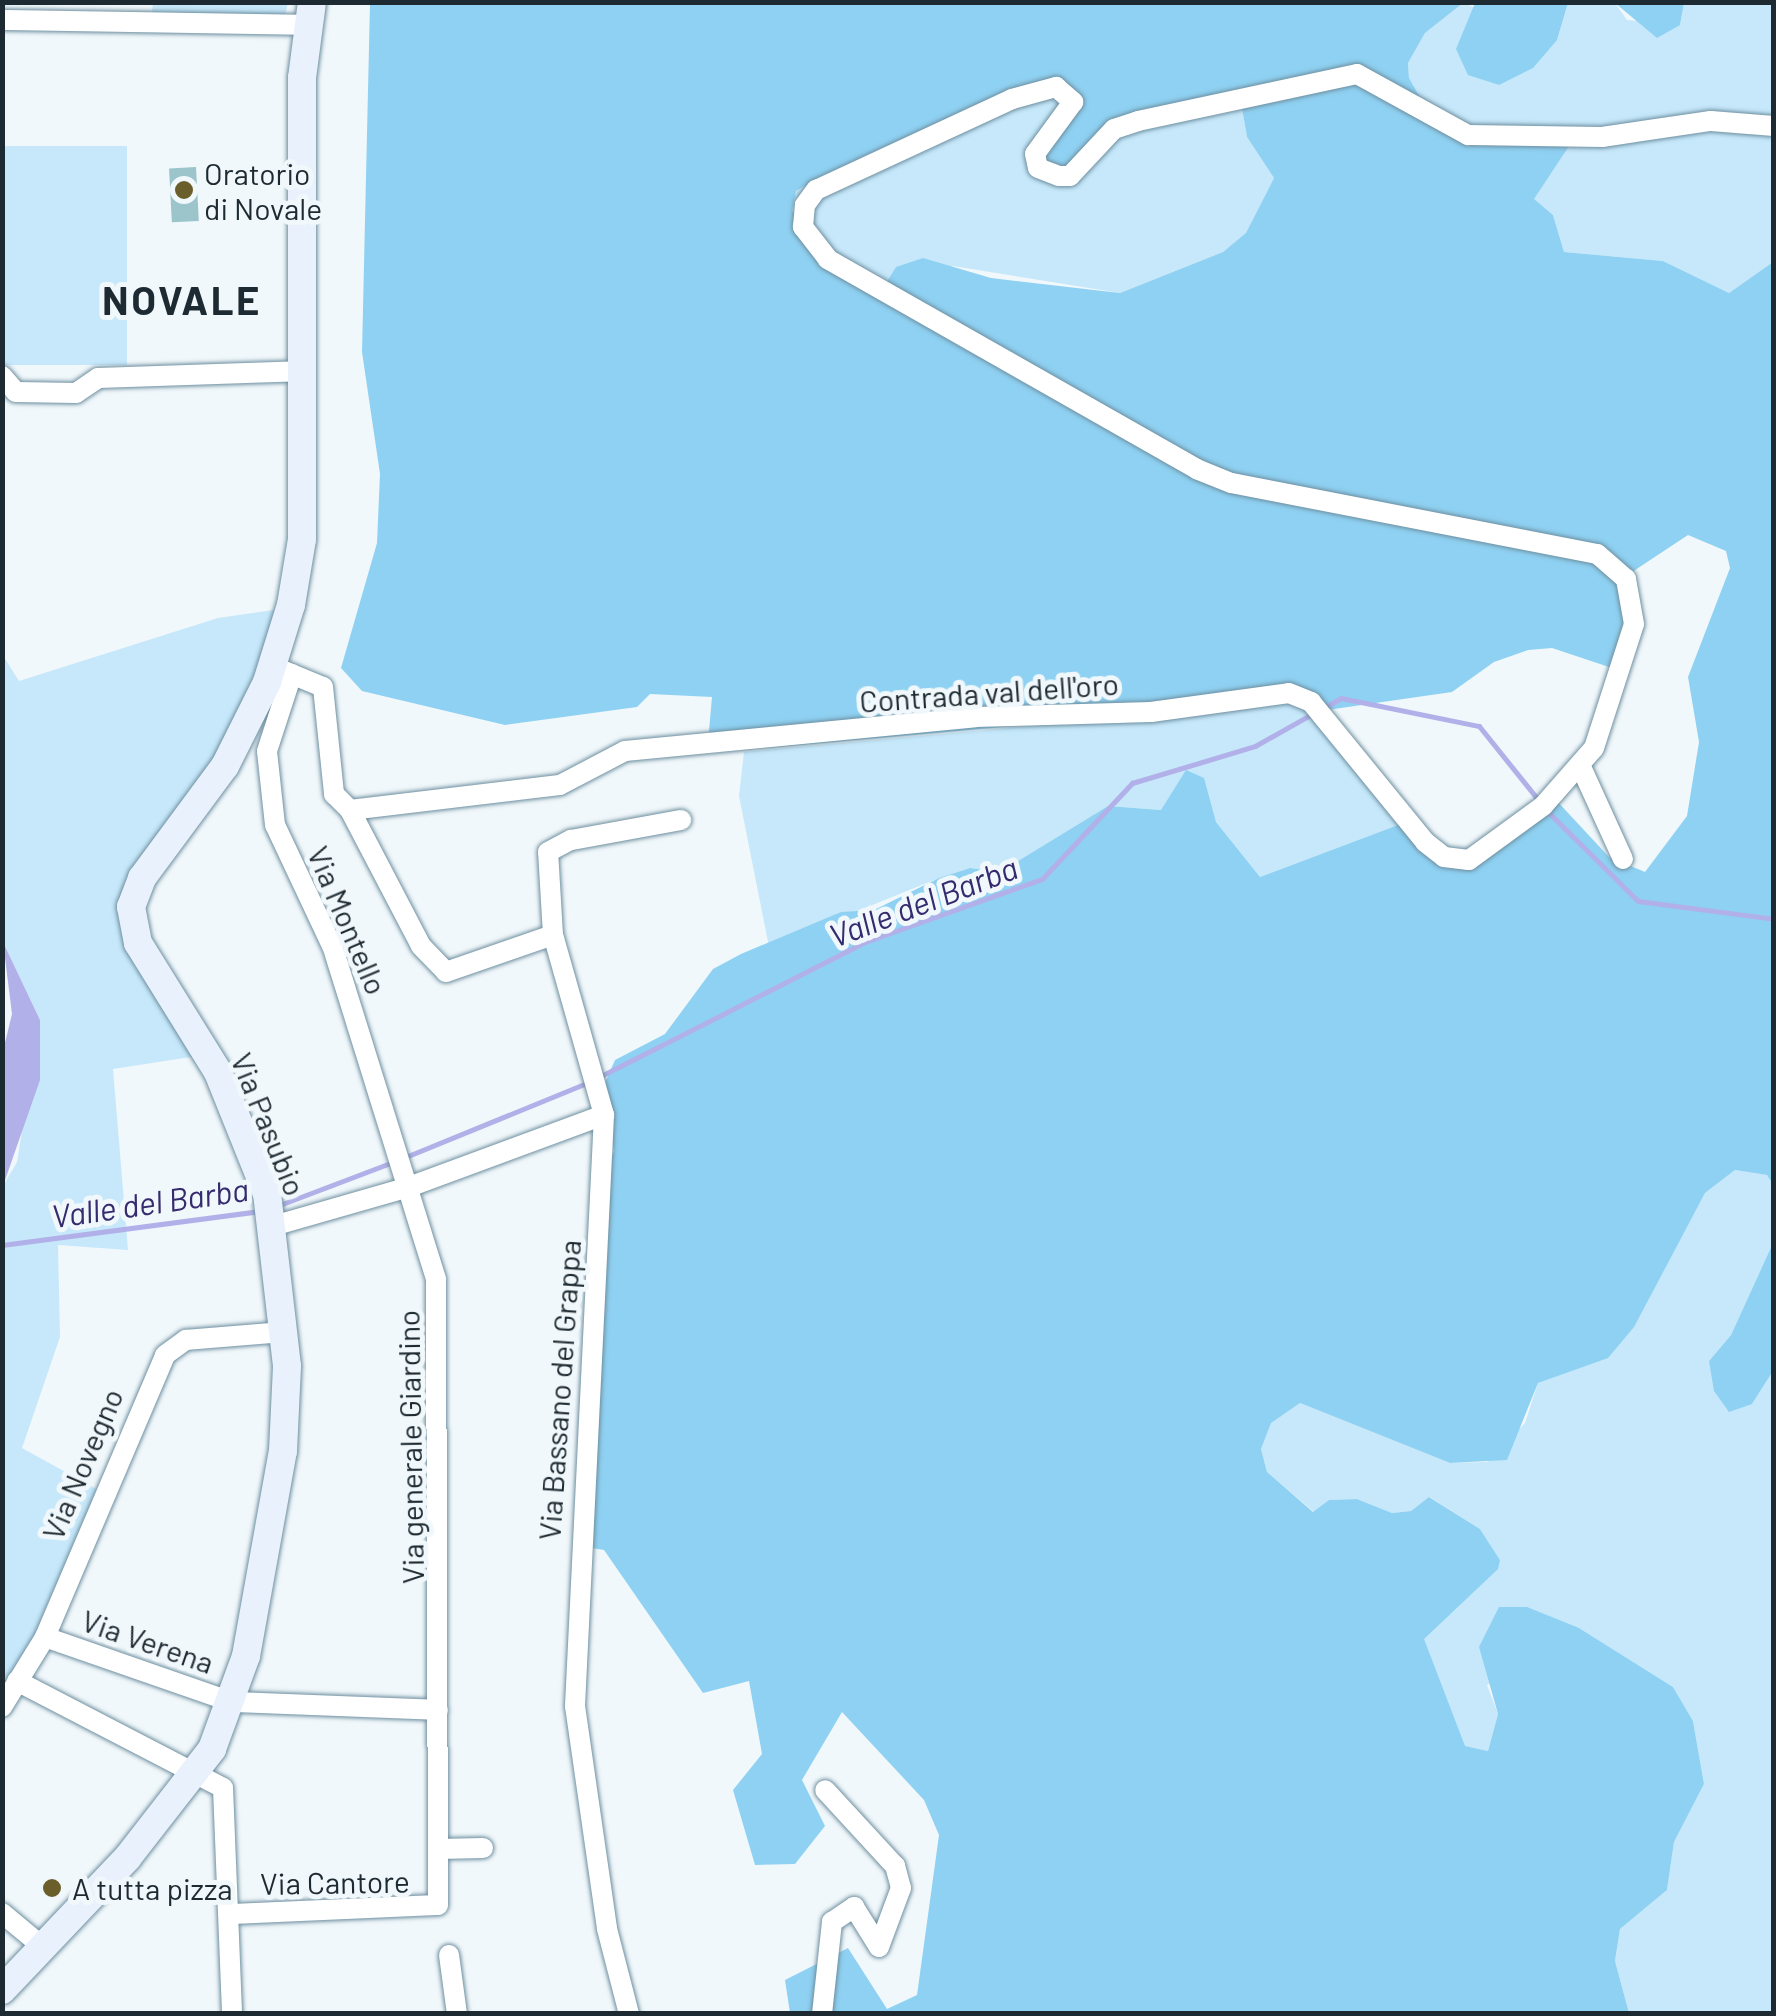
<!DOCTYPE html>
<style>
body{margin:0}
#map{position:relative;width:1776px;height:2016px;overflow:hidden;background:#f1f8fb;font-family:Barlow,sans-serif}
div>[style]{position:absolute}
.green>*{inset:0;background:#c6e8fa;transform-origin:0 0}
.forest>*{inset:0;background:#8fd1f2}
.water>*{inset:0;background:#b2b0e9}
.stream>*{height:5px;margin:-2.5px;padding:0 2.5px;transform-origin:2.5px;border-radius:2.5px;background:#b2b0e9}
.building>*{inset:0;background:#9bc5ca;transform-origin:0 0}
.roads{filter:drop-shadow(0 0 2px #6e8fa0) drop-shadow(0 0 2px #6e8fa0)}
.minor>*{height:20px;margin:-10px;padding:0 10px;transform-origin:10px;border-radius:10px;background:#fff}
.secondary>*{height:28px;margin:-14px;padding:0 14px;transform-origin:14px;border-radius:14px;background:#e9f1fc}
.dots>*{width:28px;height:28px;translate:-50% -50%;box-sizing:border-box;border:5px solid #f1f8fb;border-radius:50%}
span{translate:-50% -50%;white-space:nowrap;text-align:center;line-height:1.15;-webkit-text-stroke:10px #f1f8fb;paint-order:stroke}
.poi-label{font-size:30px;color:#1d2a31}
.left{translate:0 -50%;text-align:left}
.street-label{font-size:30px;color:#1d2a31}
.water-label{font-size:32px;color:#352b6e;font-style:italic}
.district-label{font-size:40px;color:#1d2a31;font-weight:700;letter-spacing:2.5px}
.frame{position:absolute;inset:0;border:5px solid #1d2a31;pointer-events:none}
</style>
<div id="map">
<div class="green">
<i style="clip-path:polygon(153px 3px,288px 3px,284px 19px,152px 12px)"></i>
<i style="clip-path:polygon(1463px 3px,1557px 40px,1568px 3px,1615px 3px,1627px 20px,1680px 25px,1684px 3px,1773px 3px,1773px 262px,1729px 293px,1663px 261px,1564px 252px,1553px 215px,1533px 199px,1574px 138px,1473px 130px,1428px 111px,1409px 78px,1408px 63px,1425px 33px)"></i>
<i style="clip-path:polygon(1029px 86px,1106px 124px,1239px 90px,1247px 137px,1274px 178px,1246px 234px,1223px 252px,1120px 293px,953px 266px,881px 294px,791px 211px,796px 191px,823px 176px)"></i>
<i style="left:3px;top:146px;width:124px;height:219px"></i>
<i style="clip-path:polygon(287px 608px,274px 661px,133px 907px,210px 1054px,113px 1069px,128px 1250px,58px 1245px,60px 1337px,22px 1448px,109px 1496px,3px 1711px,3px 1186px,17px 1162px,40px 1020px,3px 942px,2px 654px,19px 681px,218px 618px)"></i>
<i style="clip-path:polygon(1302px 701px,1406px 822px,1260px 877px,1216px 822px,1203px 779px,1177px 788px,1162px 810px,1108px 806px,1000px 872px,970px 868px,939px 878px,769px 947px,739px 796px,744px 752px)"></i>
<i style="clip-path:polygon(1735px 1170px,1767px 1175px,1773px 1185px,1773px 1243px,1731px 1335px,1709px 1361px,1752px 1404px,1773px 1371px,1773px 2013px,1629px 2013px,1615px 1961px,1620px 1929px,1667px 1890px,1674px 1842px,1704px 1784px,1693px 1721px,1673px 1687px,1579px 1628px,1487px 1685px,1498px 1714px,1488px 1751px,1464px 1746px,1423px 1639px,1500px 1560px,1480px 1529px,1430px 1497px,1411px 1511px,1392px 1513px,1357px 1499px,1329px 1500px,1314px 1512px,1267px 1472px,1261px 1449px,1271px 1422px,1300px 1403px,1450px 1463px,1487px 1462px,1525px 1423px,1538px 1383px,1582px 1366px,1645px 1303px,1705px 1193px)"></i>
</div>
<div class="forest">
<i style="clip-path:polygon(evenodd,370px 3px,1463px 3px,1425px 33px,1408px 63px,1409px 78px,1428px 111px,1473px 130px,1575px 137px,1534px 199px,1553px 215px,1564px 252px,1663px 261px,1729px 293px,1773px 262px,1773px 1185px,1767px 1175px,1735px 1170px,1705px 1193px,1634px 1327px,1608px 1358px,1538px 1383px,1507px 1460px,1450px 1463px,1300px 1403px,1271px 1423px,1261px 1449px,1267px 1472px,1313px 1512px,1329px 1500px,1357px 1499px,1392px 1513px,1411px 1511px,1429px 1497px,1480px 1529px,1500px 1560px,1498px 1569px,1424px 1639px,1465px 1746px,1488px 1751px,1498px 1714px,1479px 1647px,1499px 1607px,1527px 1607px,1579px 1628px,1673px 1687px,1693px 1721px,1704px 1784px,1674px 1842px,1667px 1890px,1620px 1929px,1615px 1961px,1629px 2013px,790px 2013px,785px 1980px,848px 1948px,887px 2009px,917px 1995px,939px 1835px,924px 1800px,842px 1712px,802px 1780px,825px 1826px,795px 1864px,755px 1865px,733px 1790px,762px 1754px,749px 1681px,703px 1693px,604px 1550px,579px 1546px,602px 1182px,614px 1151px,605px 1083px,615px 1060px,665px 1034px,713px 969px,741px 954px,841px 912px,874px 910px,939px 878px,970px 868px,1000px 872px,1108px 806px,1161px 810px,1186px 770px,1204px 778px,1216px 822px,1260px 877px,1406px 822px,1445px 862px,1556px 800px,1609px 857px,1645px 872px,1687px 816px,1699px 742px,1688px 677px,1730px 568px,1726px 551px,1688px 535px,1626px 576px,1627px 673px,1552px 648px,1528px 650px,1494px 662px,1452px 692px,1320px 711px,1302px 701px,707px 753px,712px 697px,650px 694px,637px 707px,505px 725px,362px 691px,341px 668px,377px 543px,380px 474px,362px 352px,370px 3px,1062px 81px,1070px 97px,1040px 164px,1066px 169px,1107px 124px,1239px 91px,1247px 137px,1274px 178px,1246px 233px,1223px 252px,1120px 293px,991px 278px,923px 258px,896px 267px,880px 293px,792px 211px,796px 191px,823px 176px,1062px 81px)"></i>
<i style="clip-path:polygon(1475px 3px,1475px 2px,1568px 3px,1557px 40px,1533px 68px,1499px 85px,1468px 75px,1456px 49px)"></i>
<i style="clip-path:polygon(1615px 3px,1684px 3px,1680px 25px,1657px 38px)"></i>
<i style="clip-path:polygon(1773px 1243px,1773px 1371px,1752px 1404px,1729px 1412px,1714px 1391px,1709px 1361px,1731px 1335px)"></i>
</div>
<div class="water">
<i style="clip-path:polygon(3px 942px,40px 1020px,40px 1080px,3px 1186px,3px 1051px,12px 1014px)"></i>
</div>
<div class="stream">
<i style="left:1322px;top:709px;width:22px;rotate:-30deg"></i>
<i style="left:1341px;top:698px;width:141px;rotate:11.5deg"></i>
<i style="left:1479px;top:726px;width:96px;rotate:51.3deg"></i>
<i style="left:1546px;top:810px;width:129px;rotate:44.7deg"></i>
<i style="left:1638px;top:901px;width:137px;rotate:7.5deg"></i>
<i style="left:597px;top:1078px;width:301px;rotate:-26.9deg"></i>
<i style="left:865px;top:942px;width:188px;rotate:-19.6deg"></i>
<i style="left:1042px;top:879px;width:132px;rotate:-46.8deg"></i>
<i style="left:1132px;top:783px;width:128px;rotate:-16.7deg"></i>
<i style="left:1255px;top:746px;width:65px;rotate:-29.3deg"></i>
<i style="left:403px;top:1158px;width:199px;rotate:-22.2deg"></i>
<i style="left:277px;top:1206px;width:124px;rotate:-20.8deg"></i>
<i style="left:2px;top:1245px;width:262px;rotate:-7.5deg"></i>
</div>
<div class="building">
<i style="left:196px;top:167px;width:54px;height:27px;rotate:87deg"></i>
</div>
<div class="roads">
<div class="minor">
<i style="left:2px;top:20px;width:304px;rotate:0.9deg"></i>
<i style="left:2px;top:376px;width:21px;rotate:49deg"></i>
<i style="left:16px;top:392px;width:60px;rotate:1deg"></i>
<i style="left:76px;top:393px;width:27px;rotate:-34deg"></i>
<i style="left:98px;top:378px;width:208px;rotate:-1.9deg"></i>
<i style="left:272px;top:666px;width:55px;rotate:22.4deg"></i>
<i style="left:323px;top:687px;width:108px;rotate:84.1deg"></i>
<i style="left:334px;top:794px;width:23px;rotate:45deg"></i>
<i style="left:350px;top:810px;width:211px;rotate:-6.8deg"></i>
<i style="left:560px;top:785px;width:73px;rotate:-27.6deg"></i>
<i style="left:625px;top:751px;width:352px;rotate:-5.5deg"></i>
<i style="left:975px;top:717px;width:176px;rotate:-1.6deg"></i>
<i style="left:1151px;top:712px;width:139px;rotate:-7.8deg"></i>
<i style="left:1289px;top:693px;width:24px;rotate:22deg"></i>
<i style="left:1311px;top:702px;width:181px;rotate:50.8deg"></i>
<i style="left:1425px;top:842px;width:24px;rotate:38deg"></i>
<i style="left:1444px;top:857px;width:25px;rotate:7deg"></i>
<i style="left:1469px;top:860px;width:92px;rotate:-36.1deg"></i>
<i style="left:1543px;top:806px;width:77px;rotate:-48.7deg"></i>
<i style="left:1594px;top:748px;width:130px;rotate:-72.1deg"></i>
<i style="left:1634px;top:624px;width:46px;rotate:-100.1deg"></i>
<i style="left:1626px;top:579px;width:38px;rotate:-139deg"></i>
<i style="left:1597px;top:554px;width:373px;rotate:-169deg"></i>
<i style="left:1231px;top:483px;width:37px;rotate:-158deg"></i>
<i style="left:1197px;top:469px;width:425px;rotate:-150.4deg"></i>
<i style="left:828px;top:259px;width:41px;rotate:-128deg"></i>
<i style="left:803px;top:227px;width:22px;rotate:-85deg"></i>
<i style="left:805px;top:205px;width:19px;rotate:-54deg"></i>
<i style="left:816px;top:190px;width:216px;rotate:-24.9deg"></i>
<i style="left:1012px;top:99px;width:46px;rotate:-15.3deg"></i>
<i style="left:1056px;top:87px;width:23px;rotate:41deg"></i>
<i style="left:1073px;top:102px;width:64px;rotate:126.2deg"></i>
<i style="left:1035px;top:154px;width:14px;rotate:78deg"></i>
<i style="left:1038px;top:168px;width:22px;rotate:21deg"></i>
<i style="left:1059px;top:176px;width:11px"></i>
<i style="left:1070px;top:176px;width:64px;rotate:-46.9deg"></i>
<i style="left:1114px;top:129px;width:25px;rotate:-18deg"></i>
<i style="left:1138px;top:121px;width:224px;rotate:-12.1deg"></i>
<i style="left:1357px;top:74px;width:127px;rotate:28.8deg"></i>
<i style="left:1468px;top:135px;width:134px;rotate:0.9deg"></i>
<i style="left:1602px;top:137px;width:110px;rotate:-8.4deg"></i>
<i style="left:1711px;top:121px;width:63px;rotate:4.5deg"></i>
<i style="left:1581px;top:767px;width:101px;rotate:65.5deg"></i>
<i style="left:350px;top:810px;width:153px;rotate:62.4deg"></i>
<i style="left:421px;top:946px;width:36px;rotate:46deg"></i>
<i style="left:446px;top:972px;width:113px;rotate:-19.1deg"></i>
<i style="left:604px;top:1115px;width:187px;rotate:-105.8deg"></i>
<i style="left:553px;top:935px;width:83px;rotate:-93.4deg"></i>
<i style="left:548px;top:852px;width:26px;rotate:-28deg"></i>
<i style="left:571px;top:840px;width:112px;rotate:-10.3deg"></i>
<i style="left:273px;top:1226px;width:141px;rotate:-16deg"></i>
<i style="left:409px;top:1187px;width:208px;rotate:-20.3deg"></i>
<i style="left:604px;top:1115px;width:592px;rotate:92.81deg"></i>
<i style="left:575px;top:1706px;width:225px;rotate:81.8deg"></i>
<i style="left:607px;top:1929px;width:88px;rotate:75.5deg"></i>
<i style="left:45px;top:1637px;width:198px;rotate:19.2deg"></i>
<i style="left:232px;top:1702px;width:206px;rotate:2.2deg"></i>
<i style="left:17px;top:1681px;width:232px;rotate:27.4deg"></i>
<i style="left:223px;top:1788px;width:226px;rotate:87.7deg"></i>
<i style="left:2px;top:1707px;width:82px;rotate:-58.4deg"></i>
<i style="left:45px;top:1637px;width:306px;rotate:-66.9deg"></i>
<i style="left:165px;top:1355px;width:26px;rotate:-36deg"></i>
<i style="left:186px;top:1340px;width:97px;rotate:-4.7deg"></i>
<i style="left:438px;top:1849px;width:45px;rotate:-1.3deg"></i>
<i style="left:2px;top:1913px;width:53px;rotate:39.7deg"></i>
<i style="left:231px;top:1914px;width:207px;rotate:-2.5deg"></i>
<i style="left:438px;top:1905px;width:626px;rotate:-90.18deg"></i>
<i style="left:436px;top:1279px;width:349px;rotate:-107.3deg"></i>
<i style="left:332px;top:946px;width:134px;rotate:-115.2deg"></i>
<i style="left:275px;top:825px;width:74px;rotate:-96.2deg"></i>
<i style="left:267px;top:751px;width:81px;rotate:-72deg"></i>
<i style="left:449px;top:1955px;width:60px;rotate:82.3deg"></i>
<i style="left:822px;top:2014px;width:93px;rotate:-83.8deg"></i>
<i style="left:832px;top:1922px;width:27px;rotate:-34deg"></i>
<i style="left:854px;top:1907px;width:47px;rotate:58deg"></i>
<i style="left:879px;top:1947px;width:63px;rotate:-69.6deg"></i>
<i style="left:901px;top:1888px;width:23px;rotate:-105deg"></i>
<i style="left:895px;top:1866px;width:103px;rotate:-132.6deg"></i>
</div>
<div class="secondary">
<i style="left:2px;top:1990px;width:183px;rotate:-46.5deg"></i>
<i style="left:128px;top:1857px;width:137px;rotate:-52.1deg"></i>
<i style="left:212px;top:1749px;width:99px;rotate:-69.9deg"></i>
<i style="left:246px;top:1656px;width:208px;rotate:-79.8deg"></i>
<i style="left:283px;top:1451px;width:85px;rotate:-87.3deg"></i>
<i style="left:287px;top:1366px;width:173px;rotate:-96.6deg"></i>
<i style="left:267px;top:1194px;width:131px;rotate:-111.9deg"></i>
<i style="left:218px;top:1072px;width:152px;rotate:-121.8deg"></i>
<i style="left:138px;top:943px;width:37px;rotate:-101deg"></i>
<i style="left:131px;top:907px;width:31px;rotate:-69deg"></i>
<i style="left:142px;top:878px;width:139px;rotate:-53.5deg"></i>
<i style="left:225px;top:766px;width:94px;rotate:-63.4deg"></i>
<i style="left:267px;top:682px;width:81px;rotate:-72.7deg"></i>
<i style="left:291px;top:605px;width:67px;rotate:-80.5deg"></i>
<i style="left:302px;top:539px;width:461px;rotate:-90deg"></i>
<i style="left:302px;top:78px;width:77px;rotate:-82.5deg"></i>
</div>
</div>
<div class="dots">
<i style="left:184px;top:190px;background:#6a5e2b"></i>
<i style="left:52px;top:1888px;background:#6a5e2b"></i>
</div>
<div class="poi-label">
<span class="left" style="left:204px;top:190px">Oratorio<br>di Novale</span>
<span class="left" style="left:72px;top:1888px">A tutta pizza</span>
</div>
<div class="street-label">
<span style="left:989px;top:692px;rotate:-4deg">Contrada val dell'oro</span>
<span style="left:348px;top:920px;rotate:67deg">Via Montello</span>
<span style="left:269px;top:1124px;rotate:68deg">Via Pasubio</span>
<span style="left:559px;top:1390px;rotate:-86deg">Via Bassano del Grappa</span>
<span style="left:410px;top:1447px;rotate:-91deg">Via generale Giardino</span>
<span style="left:82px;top:1464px;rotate:-67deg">Via Novegno</span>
<span style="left:148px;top:1641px;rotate:19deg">Via Verena</span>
<span style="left:335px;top:1882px;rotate:-1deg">Via Cantore</span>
</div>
<div class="water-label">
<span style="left:923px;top:901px;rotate:-21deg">Valle del Barba</span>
<span style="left:150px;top:1202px;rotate:-8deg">Valle del Barba</span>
</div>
<div class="district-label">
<span style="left:182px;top:299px">NOVALE</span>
</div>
<div class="frame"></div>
</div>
